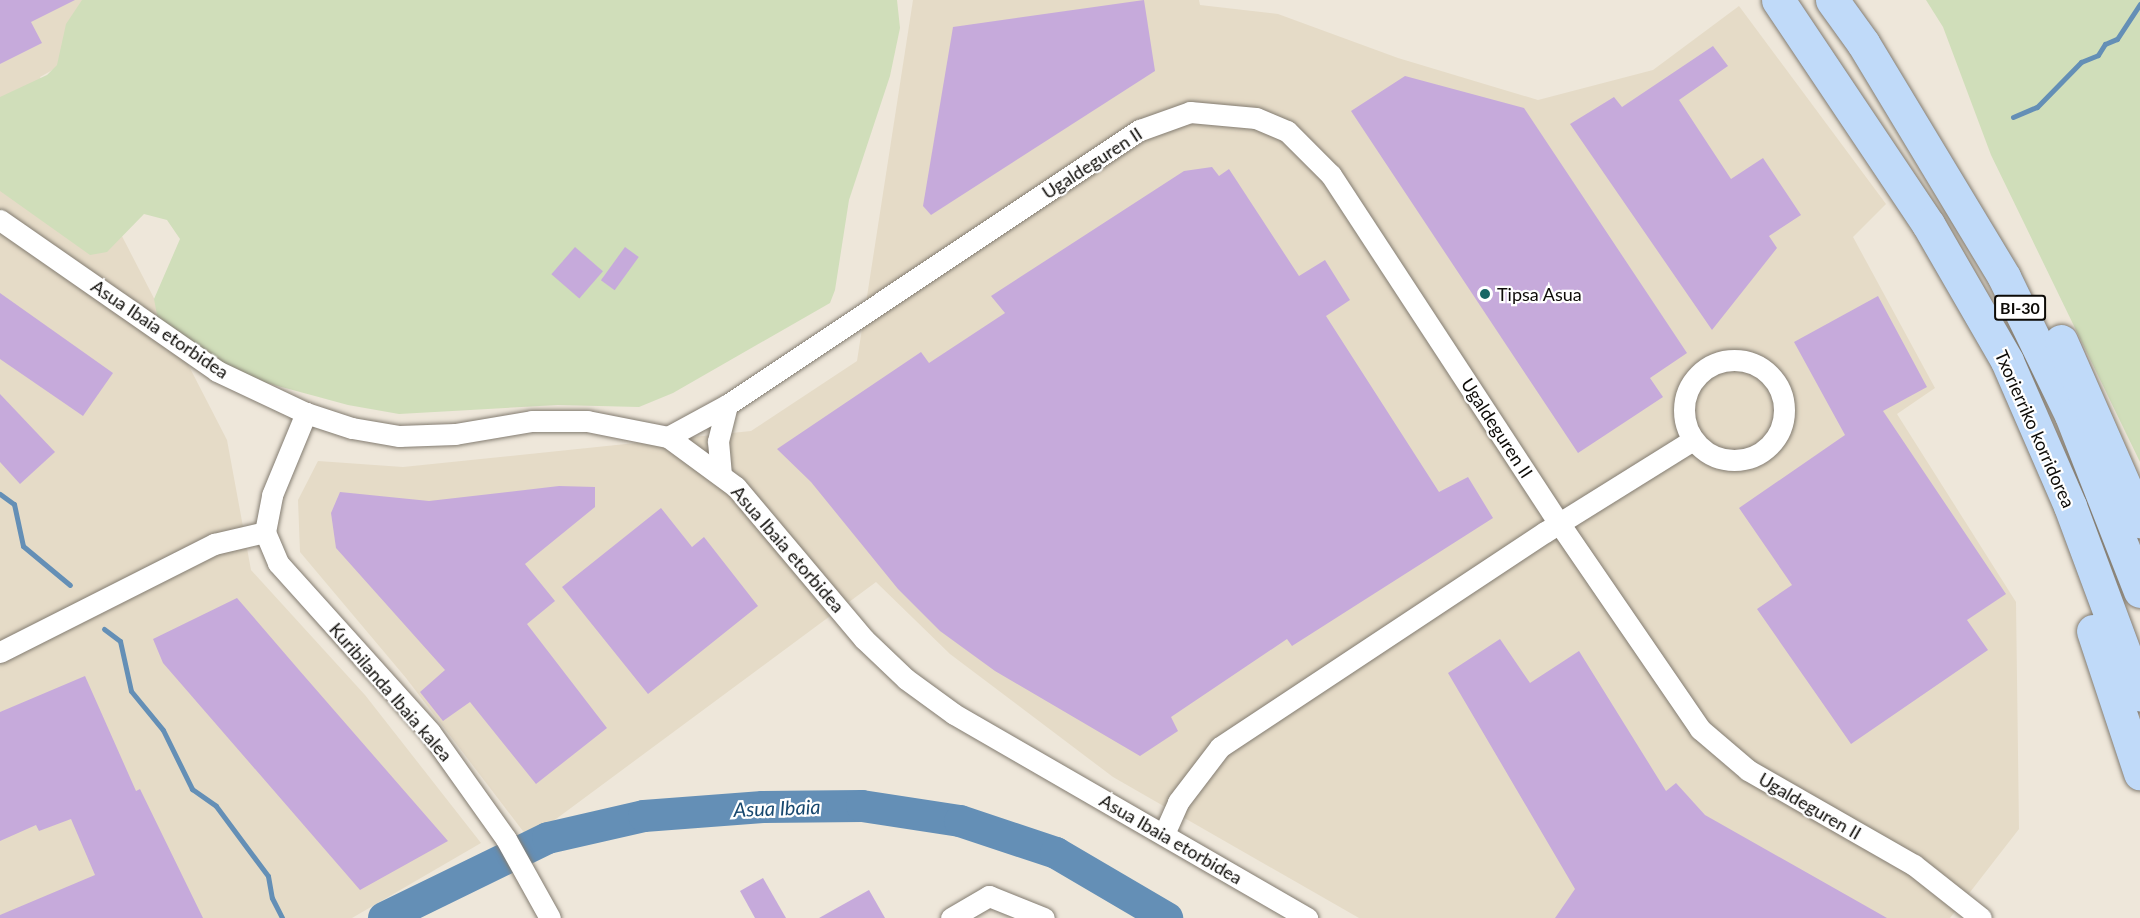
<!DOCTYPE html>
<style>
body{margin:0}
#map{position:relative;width:2140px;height:918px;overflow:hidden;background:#eee7da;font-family:Lato,sans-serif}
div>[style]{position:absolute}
.built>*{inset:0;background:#e5dbc7}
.green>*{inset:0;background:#d0deba}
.stream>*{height:5px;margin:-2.5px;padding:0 2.5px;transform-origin:2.5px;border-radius:2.5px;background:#648fb6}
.river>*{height:32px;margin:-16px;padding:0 16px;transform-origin:16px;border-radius:16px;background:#648fb6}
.building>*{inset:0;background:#c6aadb;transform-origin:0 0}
.roads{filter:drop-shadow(0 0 2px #837c71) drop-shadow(0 0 2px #837c71)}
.street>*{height:21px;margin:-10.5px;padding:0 10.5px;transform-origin:10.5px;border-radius:10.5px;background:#fff}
.street>.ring{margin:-10.5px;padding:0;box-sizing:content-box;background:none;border:21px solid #fff;border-radius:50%}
.highway>*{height:33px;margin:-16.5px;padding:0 16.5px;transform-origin:16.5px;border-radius:16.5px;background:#c0daf9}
.dots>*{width:16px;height:16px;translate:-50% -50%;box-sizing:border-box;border:3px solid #fff;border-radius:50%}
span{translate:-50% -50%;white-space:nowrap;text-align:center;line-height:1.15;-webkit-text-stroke:4.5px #fff;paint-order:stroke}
.shield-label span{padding:2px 4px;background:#fff;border:2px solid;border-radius:4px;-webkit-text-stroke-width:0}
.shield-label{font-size:16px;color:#0d0b07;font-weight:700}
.street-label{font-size:18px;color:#0d0b07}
.poi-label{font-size:18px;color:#0d0b07}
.left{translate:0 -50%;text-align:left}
.water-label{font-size:20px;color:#17486f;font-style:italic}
</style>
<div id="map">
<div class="built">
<i style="clip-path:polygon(0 0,105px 0,120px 32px,40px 77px,227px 440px,251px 570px,365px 695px,481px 843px,352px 918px,0 918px)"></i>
<i style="clip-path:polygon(913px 0,1199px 0,1200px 5px,1278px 14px,1398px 58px,1538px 100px,1653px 70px,1739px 6px,1886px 204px,1853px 237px,1935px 388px,1897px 414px,2016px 602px,2019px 829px,1950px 918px,1359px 918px,1113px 777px,950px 654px,876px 582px,529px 839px,406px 678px,300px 552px,298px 500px,318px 461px,403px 467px,751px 431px,857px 361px)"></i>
</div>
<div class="green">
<i style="clip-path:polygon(82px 0,897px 0,900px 28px,890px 76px,849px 200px,835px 290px,830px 303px,673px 393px,639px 407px,558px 405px,399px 414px,348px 405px,245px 377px,158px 320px,154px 299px,180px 239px,167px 220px,144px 214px,107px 252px,90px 255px,0 191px,0 97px,47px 75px,57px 65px,66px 24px)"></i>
<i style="clip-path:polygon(1926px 0,2140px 0,2140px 462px,1991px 155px,1943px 27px)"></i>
</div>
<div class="stream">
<i style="left:2013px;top:117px;width:26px;rotate:-23deg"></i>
<i style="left:2037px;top:107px;width:63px;rotate:-45.6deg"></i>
<i style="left:2081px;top:62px;width:18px;rotate:-22deg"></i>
<i style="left:2098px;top:55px;width:13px;rotate:-58deg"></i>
<i style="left:2105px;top:44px;width:13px;rotate:-23deg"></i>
<i style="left:2117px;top:39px;width:42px;rotate:-56.7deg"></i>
<i style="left:0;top:494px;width:17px;rotate:36deg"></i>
<i style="left:14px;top:504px;width:43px;rotate:77.9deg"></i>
<i style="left:23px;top:546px;width:61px;rotate:39.7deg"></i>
<i style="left:104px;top:629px;width:20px;rotate:37deg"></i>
<i style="left:120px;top:641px;width:51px;rotate:77.6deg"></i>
<i style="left:131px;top:691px;width:50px;rotate:50.6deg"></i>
<i style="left:163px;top:730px;width:66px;rotate:63.8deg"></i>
<i style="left:192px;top:789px;width:29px;rotate:35deg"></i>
<i style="left:216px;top:806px;width:87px;rotate:53.4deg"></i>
<i style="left:268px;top:876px;width:22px;rotate:80deg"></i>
<i style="left:272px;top:898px;width:22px;rotate:63deg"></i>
</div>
<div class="river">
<i style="left:384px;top:918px;width:182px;rotate:-26deg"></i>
<i style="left:548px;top:838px;width:98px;rotate:-12.9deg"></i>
<i style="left:644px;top:816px;width:119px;rotate:-4.3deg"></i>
<i style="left:763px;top:807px;width:99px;rotate:-0.6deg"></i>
<i style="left:862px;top:806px;width:99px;rotate:8.7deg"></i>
<i style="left:960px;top:821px;width:101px;rotate:18.4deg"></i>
<i style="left:1056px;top:853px;width:129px;rotate:30.4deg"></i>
</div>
<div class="building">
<i style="clip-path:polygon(0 0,75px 0,31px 22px,42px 43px,0 64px)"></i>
<i style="clip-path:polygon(1144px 0,1155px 71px,931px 215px,923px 206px,953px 27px)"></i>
<i style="clip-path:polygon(1713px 46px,1728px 66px,1679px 100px,1731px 179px,1763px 158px,1801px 215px,1769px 236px,1777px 248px,1712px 330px,1570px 124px,1614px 97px,1622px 107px)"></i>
<i style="clip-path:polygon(1405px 76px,1524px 108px,1687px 353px,1650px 378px,1663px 397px,1578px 453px,1351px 111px)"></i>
<i style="clip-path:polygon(1212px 167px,1219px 176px,1229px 169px,1299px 276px,1325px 260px,1350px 300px,1326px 316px,1439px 492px,1468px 477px,1493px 518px,1292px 646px,1287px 639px,1171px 717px,1178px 731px,1140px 756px,995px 671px,940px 631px,898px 589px,811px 482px,777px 449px,921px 352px,929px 363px,1005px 313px,991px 296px,1184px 171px)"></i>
<i style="left:575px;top:247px;width:37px;height:36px;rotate:41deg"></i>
<i style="left:625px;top:247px;width:17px;height:41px;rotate:36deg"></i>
<i style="clip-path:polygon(0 293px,113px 373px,83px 416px,0 359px)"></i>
<i style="clip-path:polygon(1878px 296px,1927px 387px,1883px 411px,2006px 594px,1967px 620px,1988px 650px,1851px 744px,1757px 609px,1792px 585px,1739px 508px,1845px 435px,1794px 342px)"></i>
<i style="clip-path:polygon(0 394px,55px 452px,20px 484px,0 462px)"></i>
<i style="clip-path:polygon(559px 486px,595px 487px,595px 507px,525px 564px,555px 601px,527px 624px,607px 728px,536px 784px,470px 702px,443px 721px,420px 692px,445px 670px,336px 548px,331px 513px,340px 492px,429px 501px)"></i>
<i style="clip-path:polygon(661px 508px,692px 547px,704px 537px,758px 606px,648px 694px,562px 587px)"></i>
<i style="clip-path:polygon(237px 598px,299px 670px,448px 841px,360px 890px,163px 663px,153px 639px)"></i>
<i style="clip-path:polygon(1500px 639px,1530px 683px,1579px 651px,1666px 791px,1676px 783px,1705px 815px,1887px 918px,1555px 918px,1575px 889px,1448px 673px)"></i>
<i style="clip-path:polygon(85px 676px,136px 791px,140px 789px,203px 918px,0 918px,0 915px,95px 875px,71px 819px,39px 831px,36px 825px,0 841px,0 712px)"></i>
<i style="clip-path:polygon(763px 878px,786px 918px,755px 918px,740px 891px)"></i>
<i style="clip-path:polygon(869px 890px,885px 918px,819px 918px)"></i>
</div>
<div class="roads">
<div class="street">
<i style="left:0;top:220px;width:264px;rotate:34.8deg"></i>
<i style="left:217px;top:371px;width:98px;rotate:25.3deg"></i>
<i style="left:306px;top:413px;width:48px;rotate:18.1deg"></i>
<i style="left:352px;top:428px;width:48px;rotate:9.7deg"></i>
<i style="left:399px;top:436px;width:56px;rotate:-2deg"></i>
<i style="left:455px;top:434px;width:78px;rotate:-9.6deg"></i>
<i style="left:532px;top:421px;width:55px"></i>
<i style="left:587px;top:421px;width:83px;rotate:11.2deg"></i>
<i style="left:668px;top:437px;width:84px;rotate:36.3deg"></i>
<i style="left:736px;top:487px;width:199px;rotate:49.9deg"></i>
<i style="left:864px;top:639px;width:58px;rotate:43.6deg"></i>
<i style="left:906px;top:679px;width:59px;rotate:36.1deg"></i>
<i style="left:954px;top:714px;width:408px;rotate:30deg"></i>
<i class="ring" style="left:1684px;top:360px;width:79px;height:79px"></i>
<i style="left:668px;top:437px;width:67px;rotate:-28.5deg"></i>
<i style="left:727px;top:405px;width:496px;rotate:-33.7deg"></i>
<i style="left:1140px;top:130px;width:53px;rotate:-19.8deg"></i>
<i style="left:1190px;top:112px;width:66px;rotate:5.2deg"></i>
<i style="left:1256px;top:118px;width:34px;rotate:23deg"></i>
<i style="left:1287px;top:131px;width:62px;rotate:45deg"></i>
<i style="left:1331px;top:175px;width:416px;rotate:56.8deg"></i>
<i style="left:1559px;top:523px;width:250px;rotate:55.6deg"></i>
<i style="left:1700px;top:729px;width:63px;rotate:40.5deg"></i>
<i style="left:1748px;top:770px;width:191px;rotate:29.8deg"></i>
<i style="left:1914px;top:865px;width:85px;rotate:38.3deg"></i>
<i style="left:721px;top:475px;width:34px;rotate:-95deg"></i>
<i style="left:718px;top:441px;width:37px;rotate:-76deg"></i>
<i style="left:265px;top:532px;width:34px;rotate:67deg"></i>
<i style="left:278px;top:563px;width:227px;rotate:48deg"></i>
<i style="left:430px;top:732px;width:131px;rotate:54.6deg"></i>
<i style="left:506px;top:839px;width:90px;rotate:60.9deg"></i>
<i style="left:0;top:652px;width:240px;rotate:-26.8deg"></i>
<i style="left:214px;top:544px;width:52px;rotate:-13.2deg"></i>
<i style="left:265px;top:532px;width:38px;rotate:-79deg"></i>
<i style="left:272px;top:495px;width:89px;rotate:-67.5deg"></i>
<i style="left:1164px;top:834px;width:35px;rotate:-66deg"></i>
<i style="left:1178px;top:802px;width:69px;rotate:-52.6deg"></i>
<i style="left:1220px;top:747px;width:390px;rotate:-33.5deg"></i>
<i style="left:1545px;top:532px;width:174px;rotate:-31.9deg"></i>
<i style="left:951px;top:918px;width:44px;rotate:-30.1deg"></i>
<i style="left:989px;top:896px;width:59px;rotate:21.8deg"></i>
</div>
<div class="highway">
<i style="left:1778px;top:0;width:270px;rotate:56.2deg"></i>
<i style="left:1928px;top:224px;width:158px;rotate:60deg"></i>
<i style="left:2007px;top:361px;width:158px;rotate:66.5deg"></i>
<i style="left:2070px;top:506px;width:201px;rotate:69.6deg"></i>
<i style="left:1832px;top:0;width:53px;rotate:54.2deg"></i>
<i style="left:1863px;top:43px;width:273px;rotate:58.9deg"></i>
<i style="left:2004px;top:277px;width:153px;rotate:64.1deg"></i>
<i style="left:2071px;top:415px;width:189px;rotate:68.6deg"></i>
<i style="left:2061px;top:341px;width:197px;rotate:66.3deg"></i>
<i style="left:2093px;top:631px;width:150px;rotate:71.7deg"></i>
</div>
</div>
<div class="dots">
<i style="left:1485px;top:294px;background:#186665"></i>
</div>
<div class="shield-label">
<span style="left:2020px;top:308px">BI-30</span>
</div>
<div class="street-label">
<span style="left:1092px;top:163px;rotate:-33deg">Ugaldeguren II</span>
<span style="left:160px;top:329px;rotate:34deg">Asua Ibaia etorbidea</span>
<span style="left:1497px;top:428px;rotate:57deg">Ugaldeguren II</span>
<span style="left:2035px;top:429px;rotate:66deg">Txorierriko korridorea</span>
<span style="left:788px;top:549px;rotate:49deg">Asua Ibaia etorbidea</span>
<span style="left:391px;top:692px;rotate:49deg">Kuribilanda Ibaia kalea</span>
<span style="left:1810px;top:806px;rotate:30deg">Ugaldeguren II</span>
<span style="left:1171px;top:839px;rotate:30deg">Asua Ibaia etorbidea</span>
</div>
<div class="poi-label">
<span class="left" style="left:1497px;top:294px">Tipsa Asua</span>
</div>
<div class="water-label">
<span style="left:777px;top:808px;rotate:-2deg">Asua Ibaia</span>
</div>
</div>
